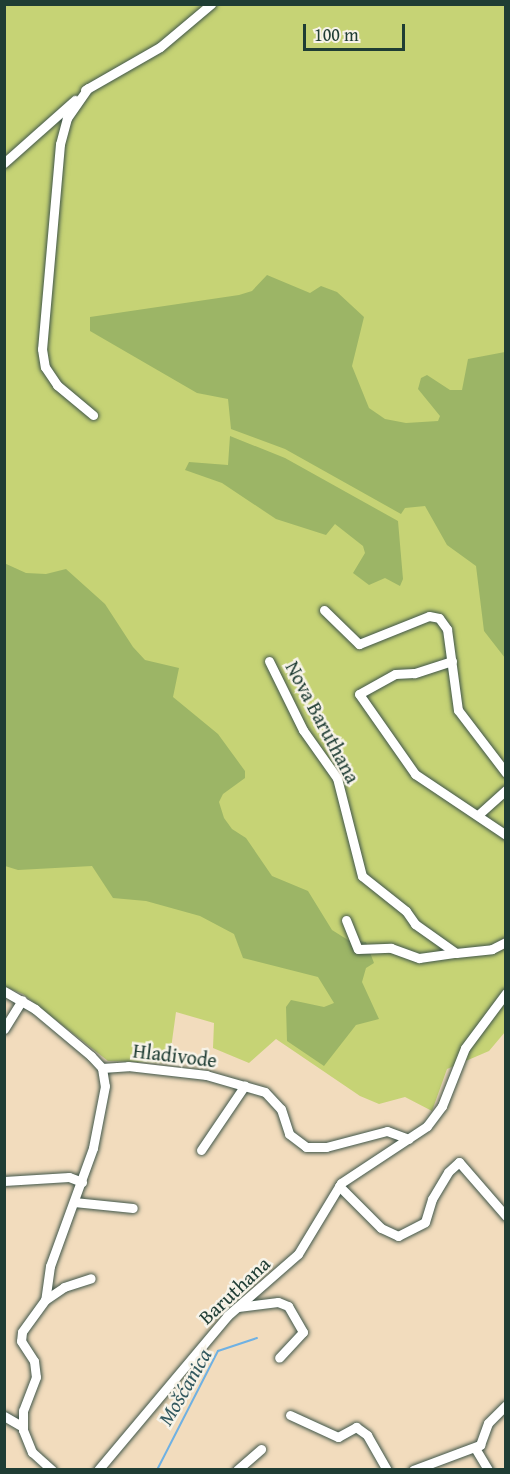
<!DOCTYPE html>
<meta charset="utf-8">
<style>
body{margin:0}
#map{position:relative;width:510px;height:1474px;overflow:hidden;background:#f2dcbd;font-family:"Gentium Book Plus",serif}
div>[style]{position:absolute}
.green>*{inset:0;background:#c6d375}
.forest>*{inset:0;background:#9cb566}
.stream>*{height:2px;margin:-1px;padding:0 1px;transform-origin:1px;border-radius:1px;background:#6fb1e3}
.roads{filter:drop-shadow(0 0 2px #3f5549) drop-shadow(0 0 2px #3f5549)}
.minor>*{height:9px;margin:-4.5px;padding:0 4.5px;transform-origin:4.5px;border-radius:4.5px;background:#fff}
span{translate:-50% -50%;white-space:nowrap;text-align:center;line-height:1.15;-webkit-text-stroke:5px #f7f3e8;paint-order:stroke}
.street-label{font-size:20px;color:#1f3d34}
.water-label{font-size:21px;color:#335a60;font-style:italic}
.frame{position:absolute;inset:0;border:6px solid #1f3d34;pointer-events:none}
.scale{position:absolute;left:303px;top:24px;width:102px;height:27px;box-sizing:border-box;border:3px solid #1f3d34;border-top:0;padding-left:8px;font-size:18px;line-height:21px;white-space:nowrap;color:#1f3d34;-webkit-text-stroke:4px #f7f3e8;paint-order:stroke}
</style>
<div id="map">
<div class="green">
<i style="clip-path:polygon(5px 5px,505px 5px,505px 1032px,489px 1051px,447px 1069px,432px 1111px,405px 1097px,379px 1104px,360px 1096px,276px 1039px,249px 1063px,213px 1048px,214px 1023px,176px 1012px,169px 1063px,108px 1061px,23px 994px,5px 987px)"></i>
</div>
<div class="forest">
<i style="clip-path:polygon(267px 275px,310px 293px,321px 286px,337px 292px,364px 317px,352px 366px,369px 408px,385px 419px,406px 423px,438px 421px,440px 416px,418px 389px,421px 378px,427px 375px,450px 390px,462px 390px,468px 359px,505px 352px,505px 658px,484px 631px,476px 566px,447px 545px,425px 506px,405px 508px,401px 514px,285px 449px,231px 429px,228px 399px,197px 393px,90px 331px,90px 317px,239px 295px,252px 291px)"></i>
<i style="clip-path:polygon(230px 436px,285px 458px,398px 521px,403px 579px,400px 586px,385px 578px,369px 585px,353px 573px,365px 553px,363px 546px,335px 524px,326px 535px,276px 519px,222px 483px,185px 470px,189px 462px,228px 465px)"></i>
<i style="clip-path:polygon(4px 563px,26px 573px,46px 574px,66px 569px,105px 604px,133px 647px,145px 660px,179px 668px,173px 697px,218px 734px,245px 771px,245px 778px,223px 794px,219px 802px,224px 818px,232px 829px,246px 838px,272px 876px,308px 891px,332px 930px,348px 940px,366px 942px,374px 963px,366px 968px,362px 982px,379px 1019px,356px 1025px,324px 1066px,287px 1041px,286px 1007px,291px 1000px,324px 1007px,334px 1003px,318px 977px,243px 958px,234px 934px,200px 916px,146px 901px,113px 898px,92px 866px,18px 870px,5px 866px)"></i>
</div>
<div class="stream">
<i style="left:157px;top:1470px;width:134px;rotate:-62.9deg"></i>
<i style="left:218px;top:1351px;width:41px;rotate:-18.4deg"></i>
</div>
<div class="roads">
<div class="minor">
<i style="left:88px;top:88px;width:37px;rotate:125deg"></i>
<i style="left:67px;top:118px;width:27px;rotate:105deg"></i>
<i style="left:60px;top:144px;width:206px;rotate:95deg"></i>
<i style="left:42px;top:349px;width:18px;rotate:81deg"></i>
<i style="left:45px;top:367px;width:22px;rotate:56deg"></i>
<i style="left:57px;top:385px;width:47px;rotate:39.8deg"></i>
<i style="left:85px;top:90px;width:86px;rotate:-29.8deg"></i>
<i style="left:160px;top:47px;width:67px;rotate:-40.1deg"></i>
<i style="left:4px;top:163px;width:95px;rotate:-41.6deg"></i>
<i style="left:324px;top:610px;width:49px;rotate:44.2deg"></i>
<i style="left:359px;top:644px;width:75px;rotate:-21.8deg"></i>
<i style="left:429px;top:616px;width:10px;rotate:11deg"></i>
<i style="left:439px;top:618px;width:14px;rotate:54deg"></i>
<i style="left:447px;top:629px;width:82px;rotate:82.3deg"></i>
<i style="left:458px;top:710px;width:79px;rotate:52.7deg"></i>
<i style="left:269px;top:661px;width:77px;rotate:63.8deg"></i>
<i style="left:303px;top:730px;width:59px;rotate:54.7deg"></i>
<i style="left:337px;top:778px;width:101px;rotate:75.7deg"></i>
<i style="left:362px;top:876px;width:56px;rotate:38.5deg"></i>
<i style="left:406px;top:911px;width:16px;rotate:55deg"></i>
<i style="left:415px;top:924px;width:50px;rotate:35.3deg"></i>
<i style="left:456px;top:953px;width:36px;rotate:-6deg"></i>
<i style="left:492px;top:949px;width:16px;rotate:-27deg"></i>
<i style="left:452px;top:661px;width:40px;rotate:162deg"></i>
<i style="left:414px;top:673px;width:19px;rotate:177deg"></i>
<i style="left:395px;top:674px;width:41px;rotate:150.9deg"></i>
<i style="left:359px;top:694px;width:98px;rotate:55deg"></i>
<i style="left:415px;top:774px;width:110px;rotate:33.8deg"></i>
<i style="left:478px;top:815px;width:38px;rotate:-42deg"></i>
<i style="left:346px;top:920px;width:31px;rotate:68deg"></i>
<i style="left:358px;top:949px;width:33px;rotate:-2deg"></i>
<i style="left:391px;top:948px;width:30px;rotate:20deg"></i>
<i style="left:419px;top:958px;width:37px;rotate:-8deg"></i>
<i style="left:4px;top:991px;width:36px;rotate:30deg"></i>
<i style="left:35px;top:1009px;width:73px;rotate:40deg"></i>
<i style="left:91px;top:1056px;width:16px;rotate:47deg"></i>
<i style="left:102px;top:1068px;width:18px;rotate:81deg"></i>
<i style="left:105px;top:1086px;width:63px;rotate:101deg"></i>
<i style="left:93px;top:1148px;width:126px;rotate:110deg"></i>
<i style="left:50px;top:1266px;width:34px;rotate:98deg"></i>
<i style="left:45px;top:1300px;width:39px;rotate:126deg"></i>
<i style="left:22px;top:1332px;width:9px;rotate:96deg"></i>
<i style="left:21px;top:1341px;width:24px;rotate:57deg"></i>
<i style="left:34px;top:1361px;width:16px;rotate:83deg"></i>
<i style="left:36px;top:1377px;width:36px;rotate:111deg"></i>
<i style="left:23px;top:1411px;width:19px;rotate:90deg"></i>
<i style="left:23px;top:1430px;width:24px;rotate:68deg"></i>
<i style="left:32px;top:1452px;width:27px;rotate:42deg"></i>
<i style="left:4px;top:1029px;width:34px;rotate:-58deg"></i>
<i style="left:102px;top:1068px;width:26px;rotate:-4deg"></i>
<i style="left:128px;top:1066px;width:79px;rotate:6.6deg"></i>
<i style="left:206px;top:1075px;width:61px;rotate:16.1deg"></i>
<i style="left:265px;top:1092px;width:23px;rotate:47deg"></i>
<i style="left:281px;top:1109px;width:26px;rotate:72deg"></i>
<i style="left:289px;top:1134px;width:21px;rotate:37deg"></i>
<i style="left:306px;top:1147px;width:20px"></i>
<i style="left:326px;top:1147px;width:63px;rotate:-14.7deg"></i>
<i style="left:387px;top:1131px;width:23px;rotate:20deg"></i>
<i style="left:201px;top:1150px;width:78px;rotate:-55.9deg"></i>
<i style="left:4px;top:1181px;width:65px;rotate:-3.5deg"></i>
<i style="left:69px;top:1177px;width:14px;rotate:21deg"></i>
<i style="left:339px;top:1186px;width:59px;rotate:45deg"></i>
<i style="left:381px;top:1228px;width:19px;rotate:25deg"></i>
<i style="left:398px;top:1236px;width:30px;rotate:-27deg"></i>
<i style="left:425px;top:1222px;width:24px;rotate:-73deg"></i>
<i style="left:432px;top:1199px;width:31px;rotate:-59deg"></i>
<i style="left:448px;top:1172px;width:15px;rotate:-42deg"></i>
<i style="left:459px;top:1162px;width:72px;rotate:49deg"></i>
<i style="left:74px;top:1202px;width:59px;rotate:5.8deg"></i>
<i style="left:45px;top:1300px;width:23px;rotate:-34deg"></i>
<i style="left:64px;top:1287px;width:28px;rotate:-18deg"></i>
<i style="left:238px;top:1307px;width:40px;rotate:-7.1deg"></i>
<i style="left:278px;top:1302px;width:11px;rotate:22deg"></i>
<i style="left:288px;top:1306px;width:30px;rotate:60deg"></i>
<i style="left:303px;top:1332px;width:35px;rotate:133deg"></i>
<i style="left:290px;top:1415px;width:53px;rotate:24.6deg"></i>
<i style="left:338px;top:1437px;width:21px;rotate:-29deg"></i>
<i style="left:356px;top:1427px;width:14px;rotate:36deg"></i>
<i style="left:367px;top:1435px;width:40px;rotate:60.3deg"></i>
<i style="left:4px;top:1416px;width:22px;rotate:30deg"></i>
<i style="left:475px;top:1448px;width:26px;rotate:59deg"></i>
<i style="left:98px;top:1470px;width:201px;rotate:-50deg"></i>
<i style="left:227px;top:1316px;width:94px;rotate:-41.1deg"></i>
<i style="left:298px;top:1254px;width:83px;rotate:-58.8deg"></i>
<i style="left:341px;top:1183px;width:103px;rotate:-33.5deg"></i>
<i style="left:427px;top:1126px;width:25px;rotate:-53deg"></i>
<i style="left:442px;top:1106px;width:62px;rotate:-68.4deg"></i>
<i style="left:465px;top:1048px;width:69px;rotate:-53.3deg"></i>
<i style="left:237px;top:1470px;width:32px;rotate:-41deg"></i>
<i style="left:413px;top:1470px;width:72px;rotate:-20.5deg"></i>
<i style="left:480px;top:1445px;width:23px;rotate:-70deg"></i>
<i style="left:488px;top:1423px;width:25px;rotate:-45deg"></i>
</div>
</div>
<div class="street-label">
<span style="left:323px;top:722px;rotate:62deg">Nova Baruthana</span>
<span style="left:175px;top:1055px;rotate:7deg">Hladivode</span>
<span style="left:234px;top:1290px;rotate:-43deg">Baruthana</span>
</div>
<div class="water-label">
<span style="left:185px;top:1387px;rotate:-60deg">Mošćanica</span>
</div>
<div class="frame"></div>
<div class="scale">100 m</div>
</div>
